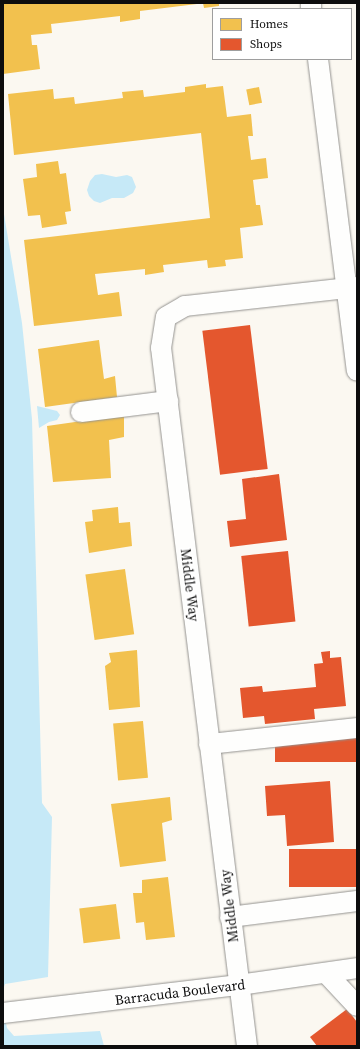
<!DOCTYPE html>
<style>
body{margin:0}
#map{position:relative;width:360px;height:1049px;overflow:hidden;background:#fbf8f1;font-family:"Source Serif 4",serif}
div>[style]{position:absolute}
.water>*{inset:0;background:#c6e9f7}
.homes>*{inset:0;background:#f2c14e;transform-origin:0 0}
.shops>*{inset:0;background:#e4572e;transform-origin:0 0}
.roads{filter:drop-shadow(0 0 1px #949390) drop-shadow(0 0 1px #949390)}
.minor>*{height:20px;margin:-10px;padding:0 10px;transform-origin:10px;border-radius:10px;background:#fefefd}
span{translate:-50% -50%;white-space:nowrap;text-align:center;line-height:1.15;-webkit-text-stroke:4px #fff;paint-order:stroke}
.street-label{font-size:14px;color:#0d0d0d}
.frame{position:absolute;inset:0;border:4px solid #0d0d0d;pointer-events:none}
.legend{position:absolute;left:212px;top:8px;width:140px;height:52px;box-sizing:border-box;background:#fff;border:1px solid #9e9e9e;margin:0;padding:5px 7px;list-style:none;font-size:12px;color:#0d0d0d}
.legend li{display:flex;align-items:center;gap:8px;height:20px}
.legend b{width:20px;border:1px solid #9e9e9e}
</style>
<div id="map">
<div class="water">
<i style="clip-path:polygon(102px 174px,116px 177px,127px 175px,132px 177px,136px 187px,133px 193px,124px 198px,112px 198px,100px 203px,94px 201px,89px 196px,87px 190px,90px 181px,95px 175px)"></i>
<i style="clip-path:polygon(3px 208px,22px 323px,32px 419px,42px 803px,52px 817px,48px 977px,5px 984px,3px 990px)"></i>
<i style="clip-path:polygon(37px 406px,57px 411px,60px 415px,57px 420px,49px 422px,39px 428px)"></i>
<i style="clip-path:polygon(3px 1007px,7px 1028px,14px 1036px,100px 1031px,104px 1046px,3px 1046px)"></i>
</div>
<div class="homes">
<i style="clip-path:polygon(3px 3px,197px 3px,197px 4px,140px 11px,140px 19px,120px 22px,120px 16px,51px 24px,52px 33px,31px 35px,32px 45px,37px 45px,40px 69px,3px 74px)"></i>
<i style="clip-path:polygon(203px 3px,219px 3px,219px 6px,204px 8px)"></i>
<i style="clip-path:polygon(206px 84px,206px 88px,223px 86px,227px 117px,251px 114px,253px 136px,248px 136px,251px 160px,266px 158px,268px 178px,253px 180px,256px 205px,260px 205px,263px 225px,240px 228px,243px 258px,225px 260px,226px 266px,208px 268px,207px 260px,163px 265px,164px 272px,145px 275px,145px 269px,95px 274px,98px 295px,119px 292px,122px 316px,34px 326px,24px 240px,210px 218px,201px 133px,14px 155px,8px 94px,53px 89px,54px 99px,74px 97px,75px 104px,123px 98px,122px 92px,143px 90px,144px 97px,185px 92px,185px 87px)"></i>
<i style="left:259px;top:87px;width:16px;height:13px;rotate:79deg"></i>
<i style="clip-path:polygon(58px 161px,60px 174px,66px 173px,71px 211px,65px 212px,67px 224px,42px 228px,40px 215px,28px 216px,23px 179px,37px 177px,36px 164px)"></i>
<i style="clip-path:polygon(99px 340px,104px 379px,115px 376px,117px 397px,45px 407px,38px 349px)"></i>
<i style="clip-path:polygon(124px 415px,124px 437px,109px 440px,111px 478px,53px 482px,47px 426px)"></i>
<i style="clip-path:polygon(118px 507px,119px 523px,130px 522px,132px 546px,89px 553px,85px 522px,93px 521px,92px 510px)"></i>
<i style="left:125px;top:569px;width:66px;height:40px;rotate:82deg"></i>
<i style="clip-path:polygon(137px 650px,140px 707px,109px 710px,105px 666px,111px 662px,109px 653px)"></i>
<i style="left:143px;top:721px;width:57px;height:30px;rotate:85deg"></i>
<i style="clip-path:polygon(170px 797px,172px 820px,162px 823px,166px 861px,120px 867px,111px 804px)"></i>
<i style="clip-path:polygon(168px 877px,175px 937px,146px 940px,144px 922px,136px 923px,133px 893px,142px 893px,142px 880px)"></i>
<i style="left:116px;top:904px;width:35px;height:37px;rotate:83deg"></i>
</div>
<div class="shops">
<i style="left:250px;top:325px;width:145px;height:48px;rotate:83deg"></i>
<i style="clip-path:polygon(279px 474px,287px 540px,230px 547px,227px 521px,246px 519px,242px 479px)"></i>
<i style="left:288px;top:551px;width:71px;height:47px;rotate:84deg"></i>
<i style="clip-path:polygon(330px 651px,330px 658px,341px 657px,346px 706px,314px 709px,315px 719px,265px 724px,264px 716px,243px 718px,240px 688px,262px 686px,263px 692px,316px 687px,314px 664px,323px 663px,321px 652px)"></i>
<i style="left:357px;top:737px;width:25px;height:82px;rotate:90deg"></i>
<i style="clip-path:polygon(330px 781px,334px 842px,287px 846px,285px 815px,267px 816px,265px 786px)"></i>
<i style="left:357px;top:849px;width:38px;height:68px;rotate:90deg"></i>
<i style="clip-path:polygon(347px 1009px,357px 1022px,357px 1046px,317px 1046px,310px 1037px)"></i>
</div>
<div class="roads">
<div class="minor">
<i style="left:311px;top:3px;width:6px;rotate:90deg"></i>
<i style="left:318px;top:59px;width:314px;rotate:82.9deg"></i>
<i style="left:81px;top:412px;width:88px;rotate:-7.2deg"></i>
<i style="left:209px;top:744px;width:149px;rotate:-6.2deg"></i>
<i style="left:230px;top:917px;width:128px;rotate:-7.2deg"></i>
<i style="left:326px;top:973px;width:45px;rotate:46.8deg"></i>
<i style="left:3px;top:1013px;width:238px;rotate:-6.8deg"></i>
<i style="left:239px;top:985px;width:119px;rotate:-8.2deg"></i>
<i style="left:247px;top:1046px;width:703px;rotate:-97.02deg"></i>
<i style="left:161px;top:348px;width:31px;rotate:-81deg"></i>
<i style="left:166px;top:317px;width:22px;rotate:-30deg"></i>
<i style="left:185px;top:306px;width:173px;rotate:-6.3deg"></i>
</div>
</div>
<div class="street-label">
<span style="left:190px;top:585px;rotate:83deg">Middle Way</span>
<span style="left:229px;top:906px;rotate:-97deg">Middle Way</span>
<span style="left:180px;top:992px;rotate:-7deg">Barracuda Boulevard</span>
</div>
<div class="frame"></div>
<ul class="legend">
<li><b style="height:11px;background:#f2c14e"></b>Homes</li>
<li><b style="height:11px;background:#e4572e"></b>Shops</li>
</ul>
</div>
